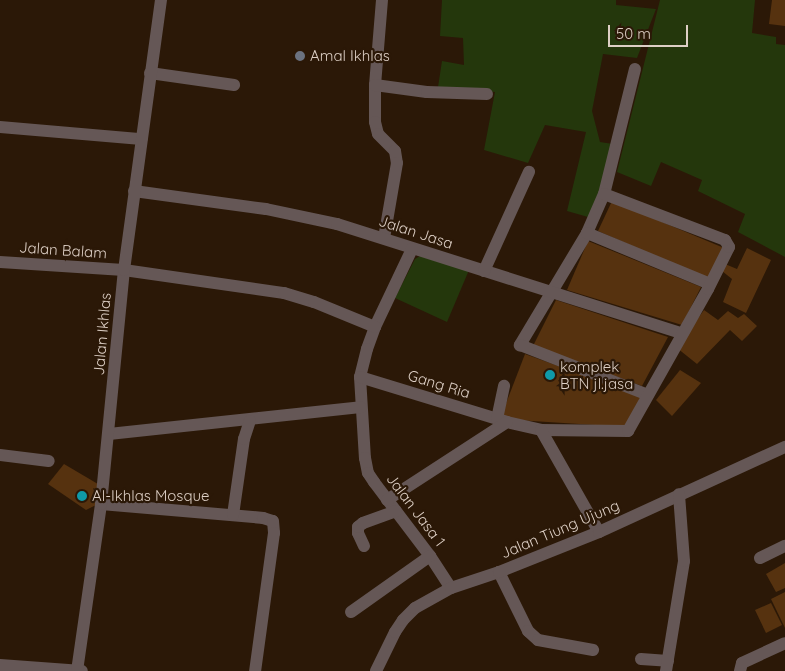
<!DOCTYPE html>
<style>
body{margin:0}
#map{position:relative;width:785px;height:671px;overflow:hidden;background:#2b1807;font-family:Quicksand,sans-serif}
div>[style]{position:absolute}
[style*='--x']{left:calc(var(--x)*1px);top:calc(var(--y)*1px);width:calc(var(--w)*1px);rotate:calc(var(--a)*1deg)}
.green>*{inset:0;background:#24370c}
.building>*{inset:0;background:#56320f}
.minor>*{height:12px;margin:-6px;padding:0 6px;transform-origin:6px;border-radius:6px;background:#655756}
.dots>*{width:14px;height:14px;translate:-50% -50%;box-sizing:border-box;border:2px solid #2b1807;border-radius:50%}
span{translate:-50% -50%;white-space:nowrap;text-align:center;line-height:1.15;-webkit-text-stroke:4.5px #2b1807;paint-order:stroke}
.poi-label{font-size:15px;color:#ddcfc5}
.left{translate:0 -50%;text-align:left}
.street-label{font-size:15px;color:#ddcfc5}
.scale{position:absolute;left:608px;top:25px;width:80px;height:22px;box-sizing:border-box;border:2px solid #ddcfc5;border-top:0;padding-left:6px;font-size:15px;line-height:18px;white-space:nowrap;color:#ddcfc5;-webkit-text-stroke:4px #2b1807;paint-order:stroke}
</style>
<div id="map">
<div class="green">
<i style="clip-path:polygon(442px 0,616px 0,616px 5px,656px 9px,637px 58px,603px 54px,592px 111px,600px 142px,613px 144px,602px 188px,588px 217px,567px 211px,586px 132px,545px 125px,528px 163px,484px 150px,495px 92px,438px 87px,442px 61px,464px 65px,463px 38px,440px 36px)"></i>
<i style="clip-path:polygon(660px 0,755px 0,752px 33px,776px 37px,776px 44px,785px 45px,785px 257px,738px 232px,745px 214px,698px 191px,702px 180px,661px 162px,651px 186px,617px 172px)"></i>
<i style="clip-path:polygon(420px 256px,469px 270px,447px 322px,395px 298px,415px 259px)"></i>
</div>
<div class="building">
<i style="clip-path:polygon(772px 0,785px 0,785px 26px,769px 24px)"></i>
<i style="clip-path:polygon(612px 201px,724px 248px,708px 279px,598px 231px)"></i>
<i style="clip-path:polygon(588px 241px,701px 287px,682px 325px,567px 290px)"></i>
<i style="clip-path:polygon(747px 248px,771px 260px,746px 313px,723px 302px,732px 279px,722px 271px,725px 264px,737px 269px)"></i>
<i style="clip-path:polygon(556px 300px,668px 337px,642px 386px,533px 346px)"></i>
<i style="clip-path:polygon(704px 310px,718px 320px,728px 311px,738px 318px,744px 314px,757px 326px,742px 341px,730px 330px,697px 364px,677px 348px)"></i>
<i style="clip-path:polygon(525px 354px,641px 396px,627px 427px,500px 419px)"></i>
<i style="clip-path:polygon(680px 370px,701px 383px,672px 416px,656px 400px)"></i>
<i style="clip-path:polygon(64px 464px,103px 487px,96px 505px,86px 510px,48px 484px)"></i>
<i style="clip-path:polygon(785px 563px,785px 588px,776px 592px,766px 574px)"></i>
<i style="clip-path:polygon(785px 592px,785px 628px,771px 599px)"></i>
<i style="clip-path:polygon(771px 603px,782px 625px,766px 633px,755px 610px)"></i>
</div>
<div class="minor">
<i style="--x:382;--y:0;--w:85;--a:94.7"></i>
<i style="--x:375;--y:85;--w:37;--a:90"></i>
<i style="--x:375;--y:122;--w:12;--a:76"></i>
<i style="--x:378;--y:134;--w:24;--a:45"></i>
<i style="--x:395;--y:151;--w:12;--a:81"></i>
<i style="--x:397;--y:163;--w:76;--a:99.8"></i>
<i style="--x:635;--y:69;--w:129;--a:103.9"></i>
<i style="--x:604;--y:194;--w:43;--a:113.6"></i>
<i style="--x:587;--y:233;--w:131;--a:120.9"></i>
<i style="--x:520;--y:345;--w:137;--a:21.3"></i>
<i style="--x:150;--y:73;--w:85;--a:8.1"></i>
<i style="--x:375;--y:85;--w:52;--a:7.7"></i>
<i style="--x:427;--y:92;--w:60;--a:1.9"></i>
<i style="--x:0;--y:127;--w:142;--a:4.9"></i>
<i style="--x:134;--y:191;--w:133;--a:7.8"></i>
<i style="--x:266;--y:209;--w:73;--a:11.9"></i>
<i style="--x:337;--y:224;--w:361;--a:17.6"></i>
<i style="--x:587;--y:233;--w:133;--a:22.5"></i>
<i style="--x:412;--y:249;--w:86;--a:115.4"></i>
<i style="--x:375;--y:327;--w:23;--a:110"></i>
<i style="--x:367;--y:349;--w:29;--a:104"></i>
<i style="--x:360;--y:377;--w:81;--a:86.5"></i>
<i style="--x:365;--y:458;--w:15;--a:79"></i>
<i style="--x:368;--y:473;--w:11;--a:56"></i>
<i style="--x:374;--y:482;--w:93;--a:52.9"></i>
<i style="--x:430;--y:556;--w:38;--a:57"></i>
<i style="--x:0;--y:262;--w:124;--a:3.7"></i>
<i style="--x:124;--y:270;--w:162;--a:8.2"></i>
<i style="--x:284;--y:293;--w:31;--a:17"></i>
<i style="--x:314;--y:302;--w:66;--a:22.3"></i>
<i style="--x:484;--y:271;--w:109;--a:-65.6"></i>
<i style="--x:360;--y:377;--w:154;--a:17"></i>
<i style="--x:507;--y:422;--w:35;--a:13"></i>
<i style="--x:541;--y:430;--w:87;--a:0.7"></i>
<i style="--x:628;--y:431;--w:163;--a:-60.6"></i>
<i style="--x:708;--y:289;--w:47;--a:-63.4"></i>
<i style="--x:729;--y:247;--w:8;--a:-120"></i>
<i style="--x:725;--y:240;--w:129;--a:-159.2"></i>
<i style="--x:497;--y:419;--w:34;--a:-78"></i>
<i style="--x:541;--y:430;--w:117;--a:60.4"></i>
<i style="--x:109;--y:434;--w:253;--a:-6.1"></i>
<i style="--x:0;--y:455;--w:49;--a:7"></i>
<i style="--x:387;--y:500;--w:143;--a:-33"></i>
<i style="--x:101;--y:504;--w:163;--a:4.9"></i>
<i style="--x:263;--y:518;--w:10;--a:17"></i>
<i style="--x:273;--y:521;--w:12;--a:85"></i>
<i style="--x:274;--y:533;--w:139;--a:97.8"></i>
<i style="--x:233;--y:515;--w:77;--a:-81.8"></i>
<i style="--x:244;--y:439;--w:19;--a:-72"></i>
<i style="--x:364;--y:546;--w:14;--a:-115"></i>
<i style="--x:358;--y:533;--w:6;--a:-90"></i>
<i style="--x:358;--y:527;--w:6;--a:-39"></i>
<i style="--x:363;--y:523;--w:35;--a:-20"></i>
<i style="--x:760;--y:558;--w:28;--a:-26"></i>
<i style="--x:499;--y:572;--w:66;--a:63.8"></i>
<i style="--x:528;--y:631;--w:13;--a:42"></i>
<i style="--x:538;--y:640;--w:56;--a:10.3"></i>
<i style="--x:351;--y:612;--w:97;--a:-35.3"></i>
<i style="--x:641;--y:659;--w:27;--a:4"></i>
<i style="--x:0;--y:665;--w:82;--a:4.2"></i>
<i style="--x:77;--y:671;--w:169;--a:-81.8"></i>
<i style="--x:101;--y:504;--w:235;--a:-84.4"></i>
<i style="--x:124;--y:270;--w:273;--a:-82.2"></i>
<i style="--x:376;--y:671;--w:43;--a:-64"></i>
<i style="--x:395;--y:632;--w:14;--a:-56"></i>
<i style="--x:403;--y:620;--w:17;--a:-45"></i>
<i style="--x:415;--y:608;--w:41;--a:-29.1"></i>
<i style="--x:451;--y:588;--w:51;--a:-18.4"></i>
<i style="--x:499;--y:572;--w:108;--a:-21.8"></i>
<i style="--x:599;--y:532;--w:205;--a:-24.6"></i>
<i style="--x:666;--y:671;--w:111;--a:-80.7"></i>
<i style="--x:684;--y:561;--w:67;--a:-94.3"></i>
<i style="--x:740;--y:671;--w:8;--a:-76"></i>
<i style="--x:742;--y:663;--w:47;--a:-24.9"></i>
</div>
<div class="dots">
<i style="left:300px;top:56px;background:#6b7280"></i>
<i style="left:550px;top:375px;background:#0f9aa8"></i>
<i style="left:82px;top:496px;background:#0f9aa8"></i>
</div>
<div class="poi-label">
<span class="left" style="left:310px;top:56px">Amal Ikhlas</span>
<span class="left" style="left:560px;top:375px">komplek<br>BTN jl.jasa</span>
<span class="left" style="left:92px;top:496px">Al-Ikhlas Mosque</span>
</div>
<div class="street-label">
<span style="left:416px;top:232px;rotate:18deg">Jalan Jasa</span>
<span style="left:63px;top:250px;rotate:4deg">Jalan Balam</span>
<span style="left:102px;top:334px;rotate:-85deg">Jalan Ikhlas</span>
<span style="left:439px;top:384px;rotate:17deg">Gang Ria</span>
<span style="left:416px;top:510px;rotate:53deg">Jalan Jasa 1</span>
<span style="left:560px;top:529px;rotate:-23deg">Jalan Tiung Ujung</span>
</div>
<div class="scale">50 m</div>
</div>
